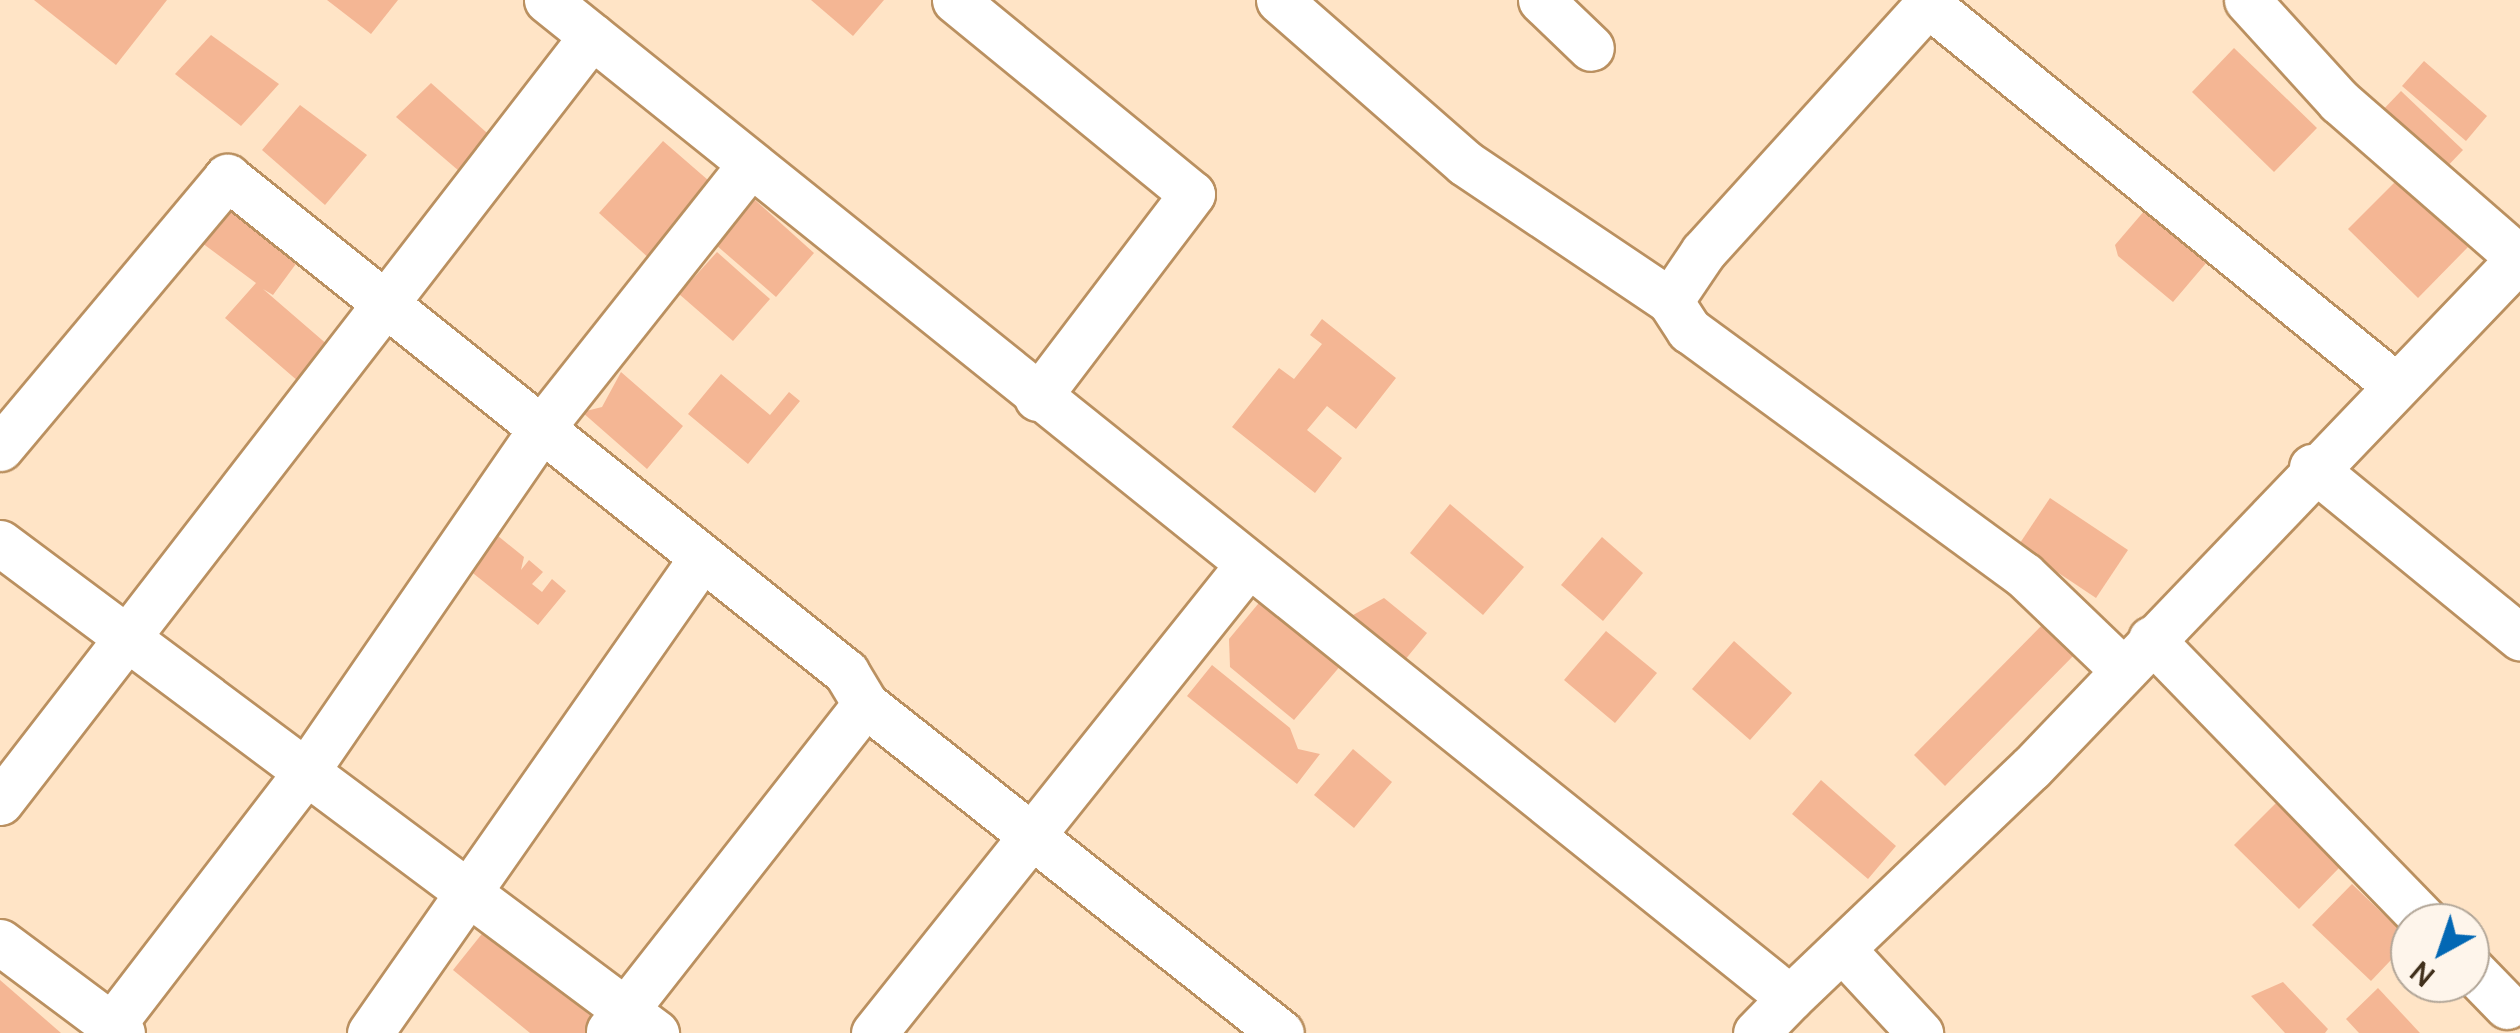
<!DOCTYPE html>
<style>
body{margin:0}
#map{position:relative;width:2520px;height:1033px;overflow:hidden;background:#ffe4c6;font-family:Manrope,sans-serif}
div>[style]{position:absolute}
[style*='--x']{left:calc(var(--x)*1px);top:calc(var(--y)*1px);width:calc(var(--w)*1px);rotate:calc(var(--a)*1deg)}
.building>*{inset:0;background:#f4b694}
.roads{filter:drop-shadow(2px 0 #ba9060) drop-shadow(-2px 0 #ba9060) drop-shadow(0 2px #ba9060) drop-shadow(0 -2px #ba9060)}
.street>*{height:45px;margin:-22.5px;padding:0 22.5px;transform-origin:22.5px;border-radius:22.5px;background:#fff}
span{translate:-50% -50%;white-space:nowrap;text-align:center;line-height:1.15;-webkit-text-stroke:8px #fef5eb;paint-order:stroke}
.north{position:absolute;left:2390px;top:903px;width:100px;height:100px;box-sizing:border-box;background:#fef5eb;border:2px solid #b2a698;border-radius:50%;rotate:220deg;font-size:28px;font-weight:700;line-height:40px;text-align:center;color:#41301c}
.north::after{content:'';display:block;margin:auto;width:35px;height:45px;background:#0368b4;clip-path:polygon(50% 0,100% 100%,50% 72%,0 100%)}
</style>
<div id="map">
<div class="building">
<i style="clip-path:polygon(34px 0,167px 0,116px 65px)"></i>
<i style="clip-path:polygon(327px 0,398px 0,371px 34px)"></i>
<i style="clip-path:polygon(811px 0,884px 0,853px 36px)"></i>
<i style="clip-path:polygon(211px 35px,279px 84px,241px 126px,175px 74px)"></i>
<i style="clip-path:polygon(2234px 48px,2317px 128px,2274px 172px,2192px 92px)"></i>
<i style="clip-path:polygon(2424px 61px,2487px 116px,2466px 141px,2402px 86px)"></i>
<i style="clip-path:polygon(431px 83px,495px 140px,466px 177px,396px 117px)"></i>
<i style="clip-path:polygon(2401px 91px,2463px 150px,2440px 174px,2378px 115px)"></i>
<i style="clip-path:polygon(300px 105px,367px 155px,325px 205px,262px 150px)"></i>
<i style="clip-path:polygon(663px 141px,716px 187px,651px 260px,599px 213px)"></i>
<i style="clip-path:polygon(2399px 178px,2468px 247px,2418px 298px,2348px 229px)"></i>
<i style="clip-path:polygon(229px 198px,304px 253px,273px 295px,263px 289px,329px 346px,299px 382px,225px 318px,256px 283px,198px 240px)"></i>
<i style="clip-path:polygon(755px 200px,814px 253px,776px 297px,716px 245px)"></i>
<i style="clip-path:polygon(2145px 210px,2207px 262px,2173px 302px,2118px 256px,2115px 245px)"></i>
<i style="clip-path:polygon(717px 252px,770px 299px,733px 341px,679px 294px)"></i>
<i style="clip-path:polygon(1322px 319px,1396px 378px,1356px 429px,1327px 406px,1307px 430px,1342px 458px,1315px 493px,1232px 427px,1279px 368px,1294px 379px,1322px 344px,1310px 335px)"></i>
<i style="clip-path:polygon(621px 372px,683px 426px,647px 469px,582px 412px,602px 407px)"></i>
<i style="clip-path:polygon(721px 374px,770px 415px,789px 392px,800px 401px,748px 464px,688px 414px)"></i>
<i style="clip-path:polygon(2050px 498px,2128px 550px,2096px 598px,2018px 546px)"></i>
<i style="clip-path:polygon(1450px 504px,1524px 567px,1483px 615px,1410px 553px)"></i>
<i style="clip-path:polygon(492px 531px,524px 557px,521px 570px,529px 560px,543px 572px,532px 584px,542px 592px,552px 579px,566px 591px,538px 625px,464px 566px)"></i>
<i style="clip-path:polygon(1602px 537px,1643px 573px,1603px 621px,1561px 585px)"></i>
<i style="clip-path:polygon(1263px 598px,1342px 664px,1294px 720px,1230px 667px,1229px 639px)"></i>
<i style="clip-path:polygon(1384px 598px,1427px 633px,1400px 666px,1344px 620px)"></i>
<i style="clip-path:polygon(2048px 619px,2080px 649px,1945px 786px,1914px 755px)"></i>
<i style="clip-path:polygon(1606px 631px,1657px 673px,1615px 723px,1564px 680px)"></i>
<i style="clip-path:polygon(1734px 641px,1792px 693px,1750px 740px,1692px 689px)"></i>
<i style="clip-path:polygon(1212px 665px,1290px 728px,1298px 749px,1320px 754px,1297px 784px,1187px 696px)"></i>
<i style="clip-path:polygon(1353px 749px,1392px 782px,1354px 828px,1314px 795px)"></i>
<i style="clip-path:polygon(1821px 780px,1896px 846px,1868px 879px,1792px 814px)"></i>
<i style="clip-path:polygon(2276px 803px,2340px 867px,2299px 909px,2234px 845px)"></i>
<i style="clip-path:polygon(2352px 884px,2410px 940px,2371px 981px,2312px 925px)"></i>
<i style="clip-path:polygon(485px 930px,603px 1026px,597px 1033px,530px 1033px,453px 970px)"></i>
<i style="clip-path:polygon(0 980px,61px 1033px,0 1033px)"></i>
<i style="clip-path:polygon(2283px 982px,2328px 1029px,2325px 1033px,2285px 1033px,2251px 996px)"></i>
<i style="clip-path:polygon(2378px 988px,2420px 1033px,2359px 1033px,2346px 1019px)"></i>
</div>
<div class="roads">
<div class="street">
<i style="--x:547;--y:0;--w:1594;--a:38.76"></i>
<i style="--x:1790;--y:998;--w:333;--a:-43.7"></i>
<i style="--x:2031;--y:768;--w:699;--a:-46.22"></i>
<i style="--x:955;--y:0;--w:306;--a:39.3"></i>
<i style="--x:1192;--y:194;--w:256;--a:127.2"></i>
<i style="--x:1279;--y:0;--w:247;--a:41.2"></i>
<i style="--x:1465;--y:163;--w:247;--a:33.9"></i>
<i style="--x:1670;--y:301;--w:35;--a:57"></i>
<i style="--x:1689;--y:330;--w:415;--a:36.2"></i>
<i style="--x:2024;--y:575;--w:133;--a:43.8"></i>
<i style="--x:1541;--y:0;--w:69;--a:43.8"></i>
<i style="--x:2247;--y:0;--w:137;--a:47.7"></i>
<i style="--x:2339;--y:101;--w:240;--a:41.1"></i>
<i style="--x:1670;--y:301;--w:59;--a:-56"></i>
<i style="--x:1703;--y:252;--w:335;--a:-47.8"></i>
<i style="--x:1928;--y:4;--w:601;--a:39.2"></i>
<i style="--x:0;--y:448;--w:354;--a:-50"></i>
<i style="--x:227;--y:177;--w:793;--a:38.65"></i>
<i style="--x:846;--y:672;--w:37;--a:59"></i>
<i style="--x:865;--y:704;--w:530;--a:38.34"></i>
<i style="--x:2312;--y:467;--w:269;--a:39.3"></i>
<i style="--x:0;--y:543;--w:819;--a:36.76"></i>
<i style="--x:2151;--y:639;--w:396;--a:45.8"></i>
<i style="--x:0;--y:802;--w:968;--a:-52.3"></i>
<i style="--x:0;--y:942;--w:152;--a:36.7"></i>
<i style="--x:1842;--y:949;--w:115;--a:47.1"></i>
<i style="--x:2470;--y:968;--w:53;--a:45.8"></i>
<i style="--x:112;--y:1025;--w:312;--a:-52.5"></i>
<i style="--x:302;--y:777;--w:426;--a:-55.5"></i>
<i style="--x:543;--y:426;--w:333;--a:-51.6"></i>
<i style="--x:609;--y:1031;--w:415;--a:-51.9"></i>
<i style="--x:370;--y:1033;--w:578;--a:-55.07"></i>
<i style="--x:874;--y:1033;--w:598;--a:-51.39"></i>
<i style="--x:1756;--y:1033;--w:49;--a:-45.8"></i>
</div>
</div>
<div class="north">N</div>
</div>
